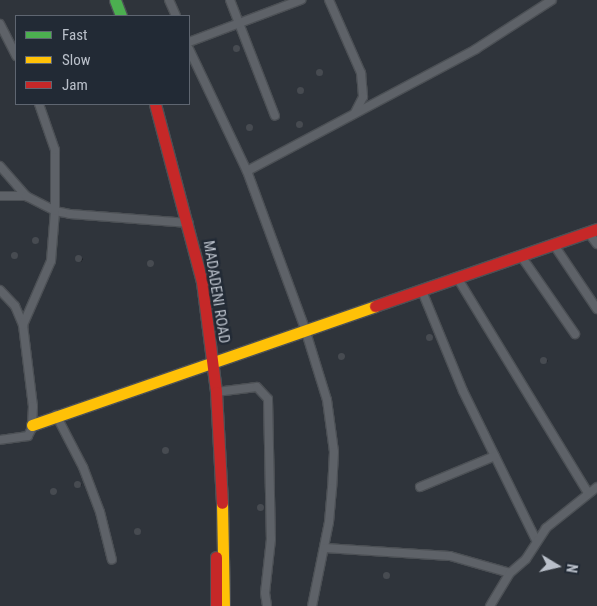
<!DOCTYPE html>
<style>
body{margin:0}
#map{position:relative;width:597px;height:606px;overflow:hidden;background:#2f343b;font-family:"Roboto Condensed",sans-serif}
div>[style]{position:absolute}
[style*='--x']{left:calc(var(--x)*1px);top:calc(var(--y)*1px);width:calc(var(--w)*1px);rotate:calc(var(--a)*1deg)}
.shadow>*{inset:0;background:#0007}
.building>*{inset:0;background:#474b51}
.round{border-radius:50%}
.roads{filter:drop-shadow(1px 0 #4c5055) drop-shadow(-1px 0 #4c5055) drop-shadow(0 1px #4c5055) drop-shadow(0 -1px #4c5055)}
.street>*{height:8px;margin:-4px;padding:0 4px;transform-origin:4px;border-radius:4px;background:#5e6268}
.fast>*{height:11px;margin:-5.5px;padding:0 5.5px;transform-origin:5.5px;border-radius:5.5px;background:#4caf50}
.slow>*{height:11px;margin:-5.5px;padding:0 5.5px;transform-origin:5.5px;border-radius:5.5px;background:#ffc107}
.jam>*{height:11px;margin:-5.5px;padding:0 5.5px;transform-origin:5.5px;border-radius:5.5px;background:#c62828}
span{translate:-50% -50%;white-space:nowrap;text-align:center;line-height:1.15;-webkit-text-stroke:5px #222a35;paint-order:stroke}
.street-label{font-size:15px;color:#bac0ca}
.legend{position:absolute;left:15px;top:15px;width:175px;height:90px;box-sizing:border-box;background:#222a35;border:1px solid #5f6671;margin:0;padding:6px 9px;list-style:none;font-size:15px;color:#bac0ca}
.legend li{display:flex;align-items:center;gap:10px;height:25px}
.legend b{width:25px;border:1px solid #5f6671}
.north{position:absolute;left:532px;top:541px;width:50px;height:50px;-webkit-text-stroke:4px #222a35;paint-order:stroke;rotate:99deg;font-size:14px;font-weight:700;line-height:20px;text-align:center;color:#bac0ca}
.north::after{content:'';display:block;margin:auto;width:18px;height:22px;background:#bac0ca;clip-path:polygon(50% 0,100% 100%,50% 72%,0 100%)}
</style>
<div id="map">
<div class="shadow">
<i style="clip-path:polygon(235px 46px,240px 49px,238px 52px,234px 48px)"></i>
<i style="clip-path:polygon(320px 70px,323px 73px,321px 75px,317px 72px)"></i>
<i style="clip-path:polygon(301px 87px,304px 91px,302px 93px,298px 90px)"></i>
<i style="clip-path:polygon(299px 122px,303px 125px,301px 128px,297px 124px)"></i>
<i style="clip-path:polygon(249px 125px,253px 128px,251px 130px,247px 127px)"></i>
<i style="clip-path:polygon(35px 238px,39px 241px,37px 244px,33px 240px)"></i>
<i style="clip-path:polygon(14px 253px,18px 255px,17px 258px,12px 256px)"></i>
<i style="clip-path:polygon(79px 256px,83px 259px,81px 262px,77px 258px)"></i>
<i style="clip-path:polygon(150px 261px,154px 265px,152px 267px,148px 263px)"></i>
<i style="clip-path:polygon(429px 335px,433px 338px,431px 341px,427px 337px)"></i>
<i style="clip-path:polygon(340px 354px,345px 358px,343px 360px,339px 357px)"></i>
<i style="clip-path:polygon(544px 358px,548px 361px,545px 363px,541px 360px)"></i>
<i style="clip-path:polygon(165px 448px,169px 451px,167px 454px,163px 450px)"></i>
<i style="clip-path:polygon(78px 482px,82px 485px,79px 487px,75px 484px)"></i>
<i style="clip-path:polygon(53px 489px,57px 493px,55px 495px,51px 491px)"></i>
<i style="clip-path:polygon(260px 505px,264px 508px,262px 510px,258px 507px)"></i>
<i style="clip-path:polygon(137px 528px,141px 532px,139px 534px,135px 530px)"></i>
<i style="clip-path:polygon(386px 573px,390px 576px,388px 578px,384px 574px)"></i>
</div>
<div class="building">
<i class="round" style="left:232.5px;top:44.5px;width:7px;height:7px"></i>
<i class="round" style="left:315.5px;top:68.5px;width:7px;height:7px"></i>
<i class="round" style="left:296.5px;top:86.5px;width:7px;height:7px"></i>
<i class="round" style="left:295.5px;top:120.5px;width:7px;height:7px"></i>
<i class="round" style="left:245.5px;top:123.5px;width:7px;height:7px"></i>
<i class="round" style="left:31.5px;top:236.5px;width:7px;height:7px"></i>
<i class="round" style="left:10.5px;top:251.5px;width:7px;height:7px"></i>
<i class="round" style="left:74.5px;top:254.5px;width:7px;height:7px"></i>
<i class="round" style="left:146.5px;top:259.5px;width:7px;height:7px"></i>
<i class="round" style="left:425.5px;top:333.5px;width:7px;height:7px"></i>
<i class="round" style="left:337.5px;top:352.5px;width:7px;height:7px"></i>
<i class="round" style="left:539.5px;top:356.5px;width:7px;height:7px"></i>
<i class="round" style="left:161.5px;top:446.5px;width:7px;height:7px"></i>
<i class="round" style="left:73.5px;top:480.5px;width:7px;height:7px"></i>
<i class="round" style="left:49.5px;top:487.5px;width:7px;height:7px"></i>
<i class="round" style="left:256.5px;top:503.5px;width:7px;height:7px"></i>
<i class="round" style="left:133.5px;top:527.5px;width:7px;height:7px"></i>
<i class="round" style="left:382.5px;top:571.5px;width:7px;height:7px"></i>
</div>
<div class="roads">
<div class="street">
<i style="--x:169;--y:0;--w:17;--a:66"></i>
<i style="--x:230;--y:0;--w:124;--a:68.8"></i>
<i style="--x:329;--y:0;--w:80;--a:66.3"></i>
<i style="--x:361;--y:73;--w:24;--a:85"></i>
<i style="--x:363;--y:97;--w:18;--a:117"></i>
<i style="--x:0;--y:24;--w:36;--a:63"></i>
<i style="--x:189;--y:42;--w:120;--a:-20.6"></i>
<i style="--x:189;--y:49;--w:135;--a:64.6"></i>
<i style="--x:247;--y:171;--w:168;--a:69.8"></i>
<i style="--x:305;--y:329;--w:74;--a:72.8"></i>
<i style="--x:327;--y:400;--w:52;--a:82.3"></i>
<i style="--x:334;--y:452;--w:36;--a:93"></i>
<i style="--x:332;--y:488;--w:34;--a:95"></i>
<i style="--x:329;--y:522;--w:86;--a:101.4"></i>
<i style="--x:0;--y:166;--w:40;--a:49"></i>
<i style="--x:247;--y:171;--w:259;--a:-28"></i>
<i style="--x:476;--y:49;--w:90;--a:-32.8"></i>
<i style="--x:0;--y:196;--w:26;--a:0"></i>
<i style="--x:26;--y:196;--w:33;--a:27"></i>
<i style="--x:55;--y:211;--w:15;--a:11"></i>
<i style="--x:70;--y:214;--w:119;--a:4.3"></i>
<i style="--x:588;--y:232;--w:15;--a:53"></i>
<i style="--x:554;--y:245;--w:77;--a:56.1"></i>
<i style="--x:521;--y:256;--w:95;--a:55.3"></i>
<i style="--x:458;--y:279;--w:250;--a:58.7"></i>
<i style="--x:0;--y:290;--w:22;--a:47"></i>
<i style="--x:15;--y:306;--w:21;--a:67"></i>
<i style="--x:23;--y:325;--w:82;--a:83"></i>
<i style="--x:33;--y:406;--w:22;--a:93"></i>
<i style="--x:32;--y:428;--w:9;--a:117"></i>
<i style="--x:28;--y:436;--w:28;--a:172"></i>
<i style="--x:422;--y:291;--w:108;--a:67.7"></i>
<i style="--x:463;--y:391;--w:166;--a:63.9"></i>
<i style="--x:23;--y:325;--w:70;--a:-66.4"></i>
<i style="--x:51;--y:261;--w:50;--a:-85.4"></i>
<i style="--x:55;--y:211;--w:61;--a:-90"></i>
<i style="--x:55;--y:150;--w:49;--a:-109.2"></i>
<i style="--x:216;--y:392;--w:41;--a:-7"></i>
<i style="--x:257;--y:387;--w:16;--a:47"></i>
<i style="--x:268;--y:399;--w:140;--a:88.8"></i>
<i style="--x:271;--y:539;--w:54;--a:96.3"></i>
<i style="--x:265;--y:593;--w:13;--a:81"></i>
<i style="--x:56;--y:415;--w:59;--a:62.6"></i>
<i style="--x:83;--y:467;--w:48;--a:69.3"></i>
<i style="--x:100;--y:512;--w:49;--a:76"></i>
<i style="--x:420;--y:487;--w:81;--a:-22.5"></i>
<i style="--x:325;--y:548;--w:125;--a:3.7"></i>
<i style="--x:450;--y:556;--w:62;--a:15.8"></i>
<i style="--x:510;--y:573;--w:21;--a:-41"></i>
<i style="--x:526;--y:559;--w:37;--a:-57"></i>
<i style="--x:546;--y:528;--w:65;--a:-38.8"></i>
<i style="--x:490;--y:606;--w:39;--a:-59"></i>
</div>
<div class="fast">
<i style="--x:115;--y:0;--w:17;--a:69"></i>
</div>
<div class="slow">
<i style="--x:32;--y:425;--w:363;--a:-19.1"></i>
<i style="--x:222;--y:503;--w:103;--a:88.9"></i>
</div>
<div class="jam">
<i style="--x:155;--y:104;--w:184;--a:75.2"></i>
<i style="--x:202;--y:282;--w:111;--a:82.7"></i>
<i style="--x:216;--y:392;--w:111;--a:86.9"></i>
<i style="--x:375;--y:306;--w:235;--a:-19.1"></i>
<i style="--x:216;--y:557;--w:49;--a:90"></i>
</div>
</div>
<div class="street-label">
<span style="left:216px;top:292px;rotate:81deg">MADADENI ROAD</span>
</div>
<ul class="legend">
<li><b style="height:6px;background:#4caf50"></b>Fast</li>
<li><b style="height:6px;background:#ffc107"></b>Slow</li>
<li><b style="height:6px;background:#c62828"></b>Jam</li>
</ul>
<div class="north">N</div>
</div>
